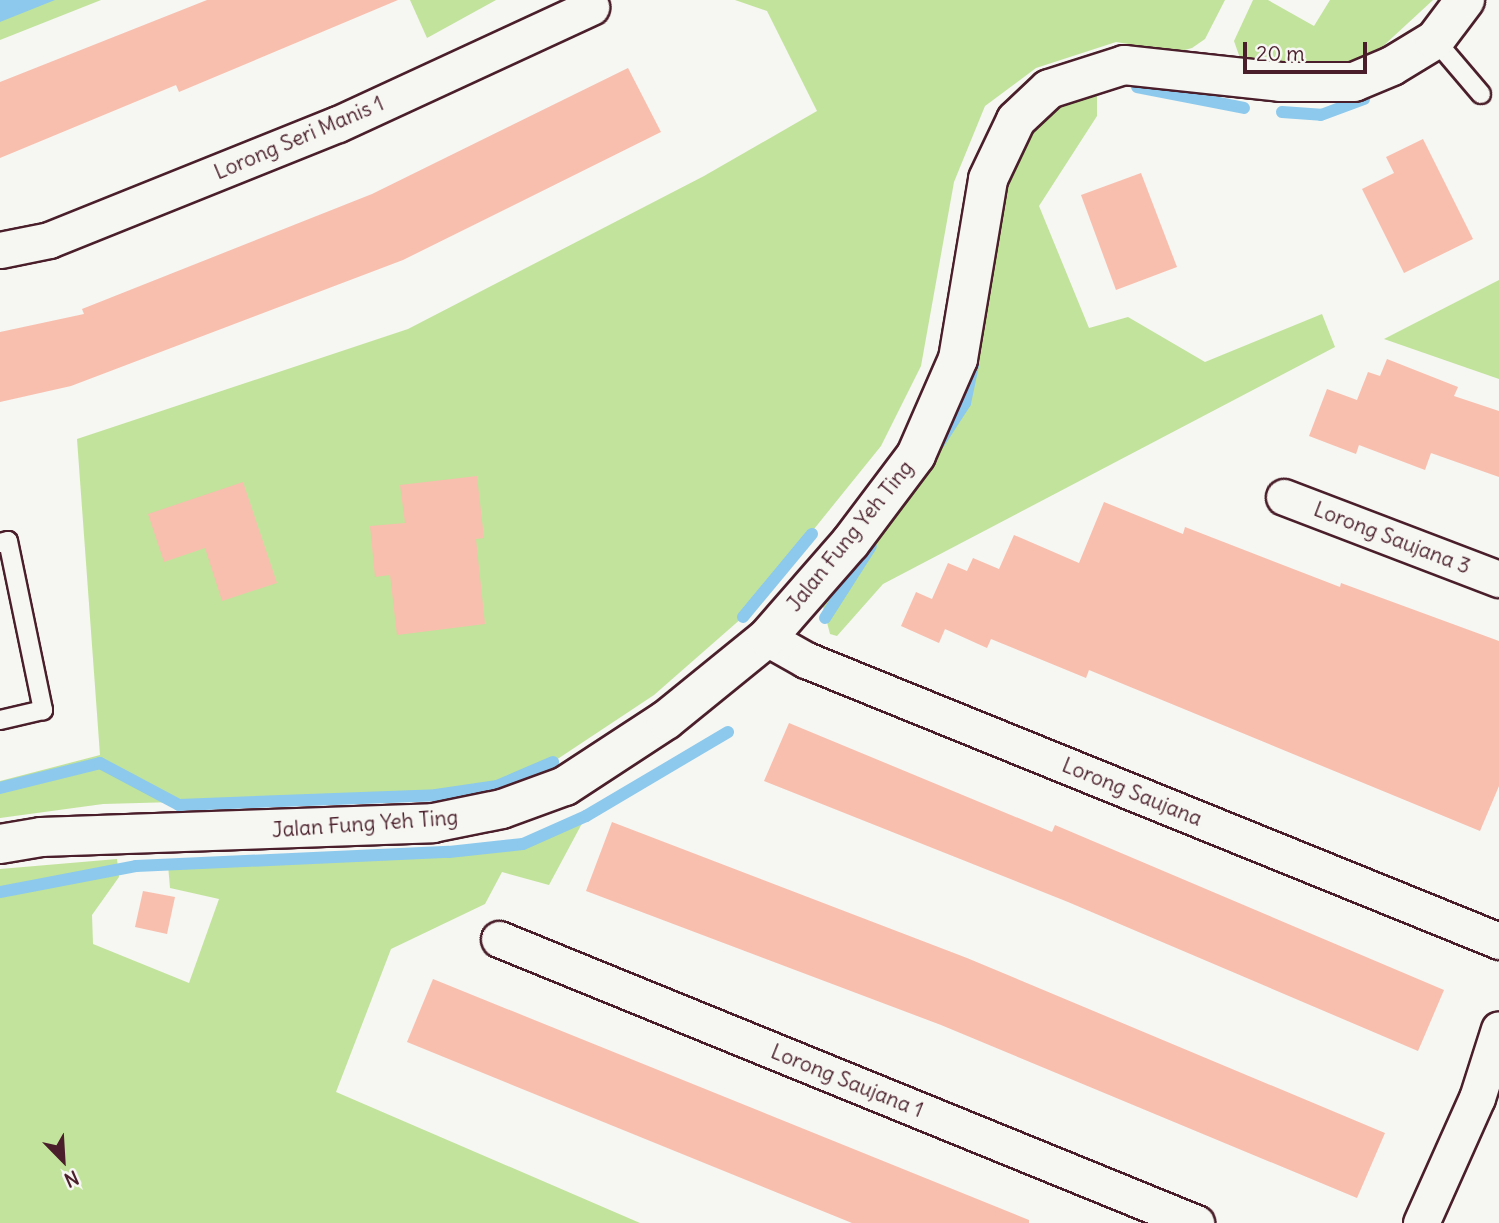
<!DOCTYPE html>
<style>
body{margin:0}
#map{position:relative;width:1499px;height:1223px;overflow:hidden;background:#f6f6f2;font-family:Delius,sans-serif}
div>[style]{position:absolute}
[style*='--x']{left:calc(var(--x)*1px);top:calc(var(--y)*1px);width:calc(var(--w)*1px);rotate:calc(var(--a)*1deg)}
.green>*{inset:0;background:#c2e39b}
.water>*{inset:0;background:#8cc9ec}
.stream>*{height:12px;margin:-6px;padding:0 6px;transform-origin:6px;border-radius:6px;background:#8cc9ec}
.building>*{inset:0;background:#f8bfae}
.roads{filter:drop-shadow(2px 0 #4a1f2b) drop-shadow(-2px 0 #4a1f2b) drop-shadow(0 2px #4a1f2b) drop-shadow(0 -2px #4a1f2b)}
.service>*{height:18px;margin:-9px;padding:0 9px;transform-origin:9px;border-radius:9px;background:#f6f6f2}
.minor>*{height:35px;margin:-17.5px;padding:0 17.5px;transform-origin:17.5px;border-radius:17.5px;background:#f6f6f2}
.tertiary>*{height:38px;margin:-19px;padding:0 19px;transform-origin:19px;border-radius:19px;background:#f6f6f2}
span{translate:-50% -50%;white-space:nowrap;text-align:center;line-height:1.15;-webkit-text-stroke:5px #f6f6f2;paint-order:stroke}
.street-label{font-size:21px;color:#4a1f2b}
.north{position:absolute;left:28px;top:1125px;width:70px;height:70px;-webkit-text-stroke:5px #f6f6f2;paint-order:stroke;rotate:156deg;font-size:19px;font-weight:700;line-height:28px;text-align:center;color:#4a1f2b}
.north::after{content:'';display:block;margin:auto;width:24px;height:32px;background:#4a1f2b;clip-path:polygon(50% 0,100% 100%,50% 72%,0 100%)}
.scale{position:absolute;left:1243px;top:42px;width:124px;height:32px;box-sizing:border-box;border:4px solid #4a1f2b;border-top:0;padding-left:9px;font-size:21px;line-height:24px;white-space:nowrap;color:#4a1f2b;-webkit-text-stroke:5px #f6f6f2;paint-order:stroke}
</style>
<div id="map">
<div class="green">
<i style="clip-path:polygon(0 0,101px 0,0 40px)"></i>
<i style="clip-path:polygon(410px 0,496px 0,427px 38px)"></i>
<i style="clip-path:polygon(735px 0,1225px 0,1205px 39px,1192px 48px,1177px 52px,1116px 42px,1036px 68px,985px 106px,954px 182px,921px 366px,881px 446px,743px 617px,654px 695px,553px 762px,497px 786px,436px 795px,103px 804px,0 818px,0 781px,100px 755px,77px 439px,408px 329px,704px 176px,817px 111px,767px 11px)"></i>
<i style="clip-path:polygon(1253px 0,1268px 0,1314px 26px,1330px 0,1433px 0,1381px 48px,1347px 64px,1264px 69px,1241px 61px,1234px 41px)"></i>
<i style="clip-path:polygon(1097px 84px,1097px 116px,1039px 206px,1089px 328px,1128px 317px,1205px 362px,1322px 314px,1335px 347px,883px 584px,837px 636px,830px 634px,821px 599px,885px 517px,996px 185px,1026px 125px)"></i>
<i style="clip-path:polygon(1499px 280px,1499px 379px,1384px 339px)"></i>
<i style="clip-path:polygon(586px 816px,549px 885px,502px 872px,485px 904px,391px 949px,336px 1092px,640px 1223px,0 1223px,0 869px,117px 859px,119px 877px,92px 915px,93px 944px,189px 983px,219px 899px,170px 888px,168px 865px,449px 852px,523px 844px)"></i>
</div>
<div class="water">
<i style="clip-path:polygon(0 0,55px 0,0 22px)"></i>
</div>
<div class="stream">
<i style="--x:1137;--y:87;--w:109;--a:11.1"></i>
<i style="--x:1282;--y:112;--w:39;--a:4"></i>
<i style="--x:1321;--y:115;--w:46;--a:-20.4"></i>
<i style="--x:939;--y:443;--w:48;--a:-57"></i>
<i style="--x:965;--y:403;--w:39;--a:-78"></i>
<i style="--x:743;--y:617;--w:108;--a:-50.3"></i>
<i style="--x:825;--y:618;--w:85;--a:-57.4"></i>
<i style="--x:0;--y:788;--w:103;--a:-14"></i>
<i style="--x:100;--y:763;--w:89;--a:28"></i>
<i style="--x:179;--y:805;--w:257;--a:-2.2"></i>
<i style="--x:436;--y:795;--w:62;--a:-8.4"></i>
<i style="--x:497;--y:786;--w:61;--a:-23.2"></i>
<i style="--x:0;--y:892;--w:138;--a:-10.8"></i>
<i style="--x:136;--y:866;--w:313;--a:-2.6"></i>
<i style="--x:449;--y:852;--w:74;--a:-6.2"></i>
<i style="--x:523;--y:844;--w:69;--a:-24"></i>
<i style="--x:586;--y:816;--w:165;--a:-30.6"></i>
</div>
<div class="building">
<i style="clip-path:polygon(207px 0,398px 0,179px 92px,176px 85px,0 158px,0 82px)"></i>
<i style="clip-path:polygon(628px 68px,661px 132px,403px 260px,71px 386px,0 402px,0 332px,84px 314px,82px 309px,372px 194px)"></i>
<i style="clip-path:polygon(1423px 139px,1473px 239px,1404px 273px,1362px 189px,1394px 173px,1386px 157px)"></i>
<i style="clip-path:polygon(1141px 173px,1177px 267px,1116px 290px,1081px 195px)"></i>
<i style="clip-path:polygon(1387px 359px,1458px 387px,1454px 396px,1499px 411px,1499px 477px,1431px 453px,1425px 470px,1359px 445px,1356px 454px,1309px 436px,1327px 389px,1357px 400px,1368px 372px,1380px 376px)"></i>
<i style="clip-path:polygon(477px 476px,484px 538px,476px 539px,485px 624px,397px 635px,390px 575px,375px 577px,370px 526px,405px 523px,400px 485px)"></i>
<i style="clip-path:polygon(243px 482px,277px 583px,222px 601px,205px 548px,164px 562px,148px 514px)"></i>
<i style="clip-path:polygon(1104px 502px,1183px 534px,1185px 527px,1340px 587px,1341px 583px,1499px 641px,1499px 786px,1480px 831px,1089px 670px,1086px 678px,991px 639px,987px 648px,945px 629px,939px 643px,901px 626px,916px 592px,932px 599px,948px 563px,967px 571px,973px 558px,999px 569px,1014px 535px,1079px 563px)"></i>
<i style="clip-path:polygon(789px 723px,1052px 832px,1055px 825px,1444px 990px,1418px 1051px,1068px 902px,764px 781px)"></i>
<i style="clip-path:polygon(612px 822px,967px 958px,1385px 1133px,1357px 1198px,941px 1025px,586px 891px)"></i>
<i style="clip-path:polygon(143px 891px,175px 897px,167px 934px,135px 927px)"></i>
<i style="clip-path:polygon(433px 979px,1029px 1220px,1029px 1223px,852px 1223px,483px 1073px,407px 1042px)"></i>
</div>
<div class="roads">
<div class="service">
<i style="--x:1435;--y:40;--w:71;--a:49.6"></i>
<i style="--x:0;--y:543;--w:8;--a:-14"></i>
<i style="--x:8;--y:541;--w:173;--a:78.3"></i>
<i style="--x:43;--y:710;--w:44;--a:166.9"></i>
</div>
<div class="minor">
<i style="--x:0;--y:250;--w:50;--a:-11.5"></i>
<i style="--x:49;--y:240;--w:311;--a:-21.9"></i>
<i style="--x:338;--y:124;--w:279;--a:-24.8"></i>
<i style="--x:1284;--y:497;--w:230;--a:20.9"></i>
<i style="--x:767;--y:638;--w:45;--a:29.4"></i>
<i style="--x:806;--y:660;--w:748;--a:22.07"></i>
<i style="--x:499;--y:939;--w:753;--a:22.17"></i>
<i style="--x:1421;--y:1223;--w:137;--a:-65.9"></i>
<i style="--x:1477;--y:1098;--w:72;--a:-72.3"></i>
</div>
<div class="tertiary">
<i style="--x:0;--y:844;--w:42;--a:-9.7"></i>
<i style="--x:41;--y:837;--w:392;--a:-2"></i>
<i style="--x:433;--y:823;--w:70;--a:-11.5"></i>
<i style="--x:502;--y:809;--w:67;--a:-20.1"></i>
<i style="--x:565;--y:786;--w:121;--a:-33.2"></i>
<i style="--x:666;--y:720;--w:130;--a:-39.1"></i>
<i style="--x:767;--y:638;--w:126;--a:-48.9"></i>
<i style="--x:850;--y:543;--w:110;--a:-53.1"></i>
<i style="--x:916;--y:455;--w:105;--a:-66.4"></i>
<i style="--x:958;--y:359;--w:182;--a:-80.5"></i>
<i style="--x:988;--y:179;--w:65;--a:-64.6"></i>
<i style="--x:1016;--y:120;--w:45;--a:-43.2"></i>
<i style="--x:1049;--y:89;--w:79;--a:-17.7"></i>
<i style="--x:1124;--y:65;--w:157;--a:6.2"></i>
<i style="--x:1280;--y:82;--w:74;--a:0"></i>
<i style="--x:1354;--y:82;--w:41;--a:-22.8"></i>
<i style="--x:1392;--y:66;--w:50;--a:-31.2"></i>
<i style="--x:1435;--y:40;--w:50;--a:-53.1"></i>
</div>
</div>
<div class="street-label">
<span style="left:299px;top:138px;rotate:-23deg">Lorong Seri Manis 1</span>
<span style="left:850px;top:536px;rotate:-51deg">Jalan Fung Yeh Ting</span>
<span style="left:1392px;top:538px;rotate:21deg">Lorong Saujana 3</span>
<span style="left:1132px;top:792px;rotate:22deg">Lorong Saujana</span>
<span style="left:365px;top:824px;rotate:-4deg">Jalan Fung Yeh Ting</span>
<span style="left:847px;top:1081px;rotate:22deg">Lorong Saujana 1</span>
</div>
<div class="north">N</div>
<div class="scale">20 m</div>
</div>
